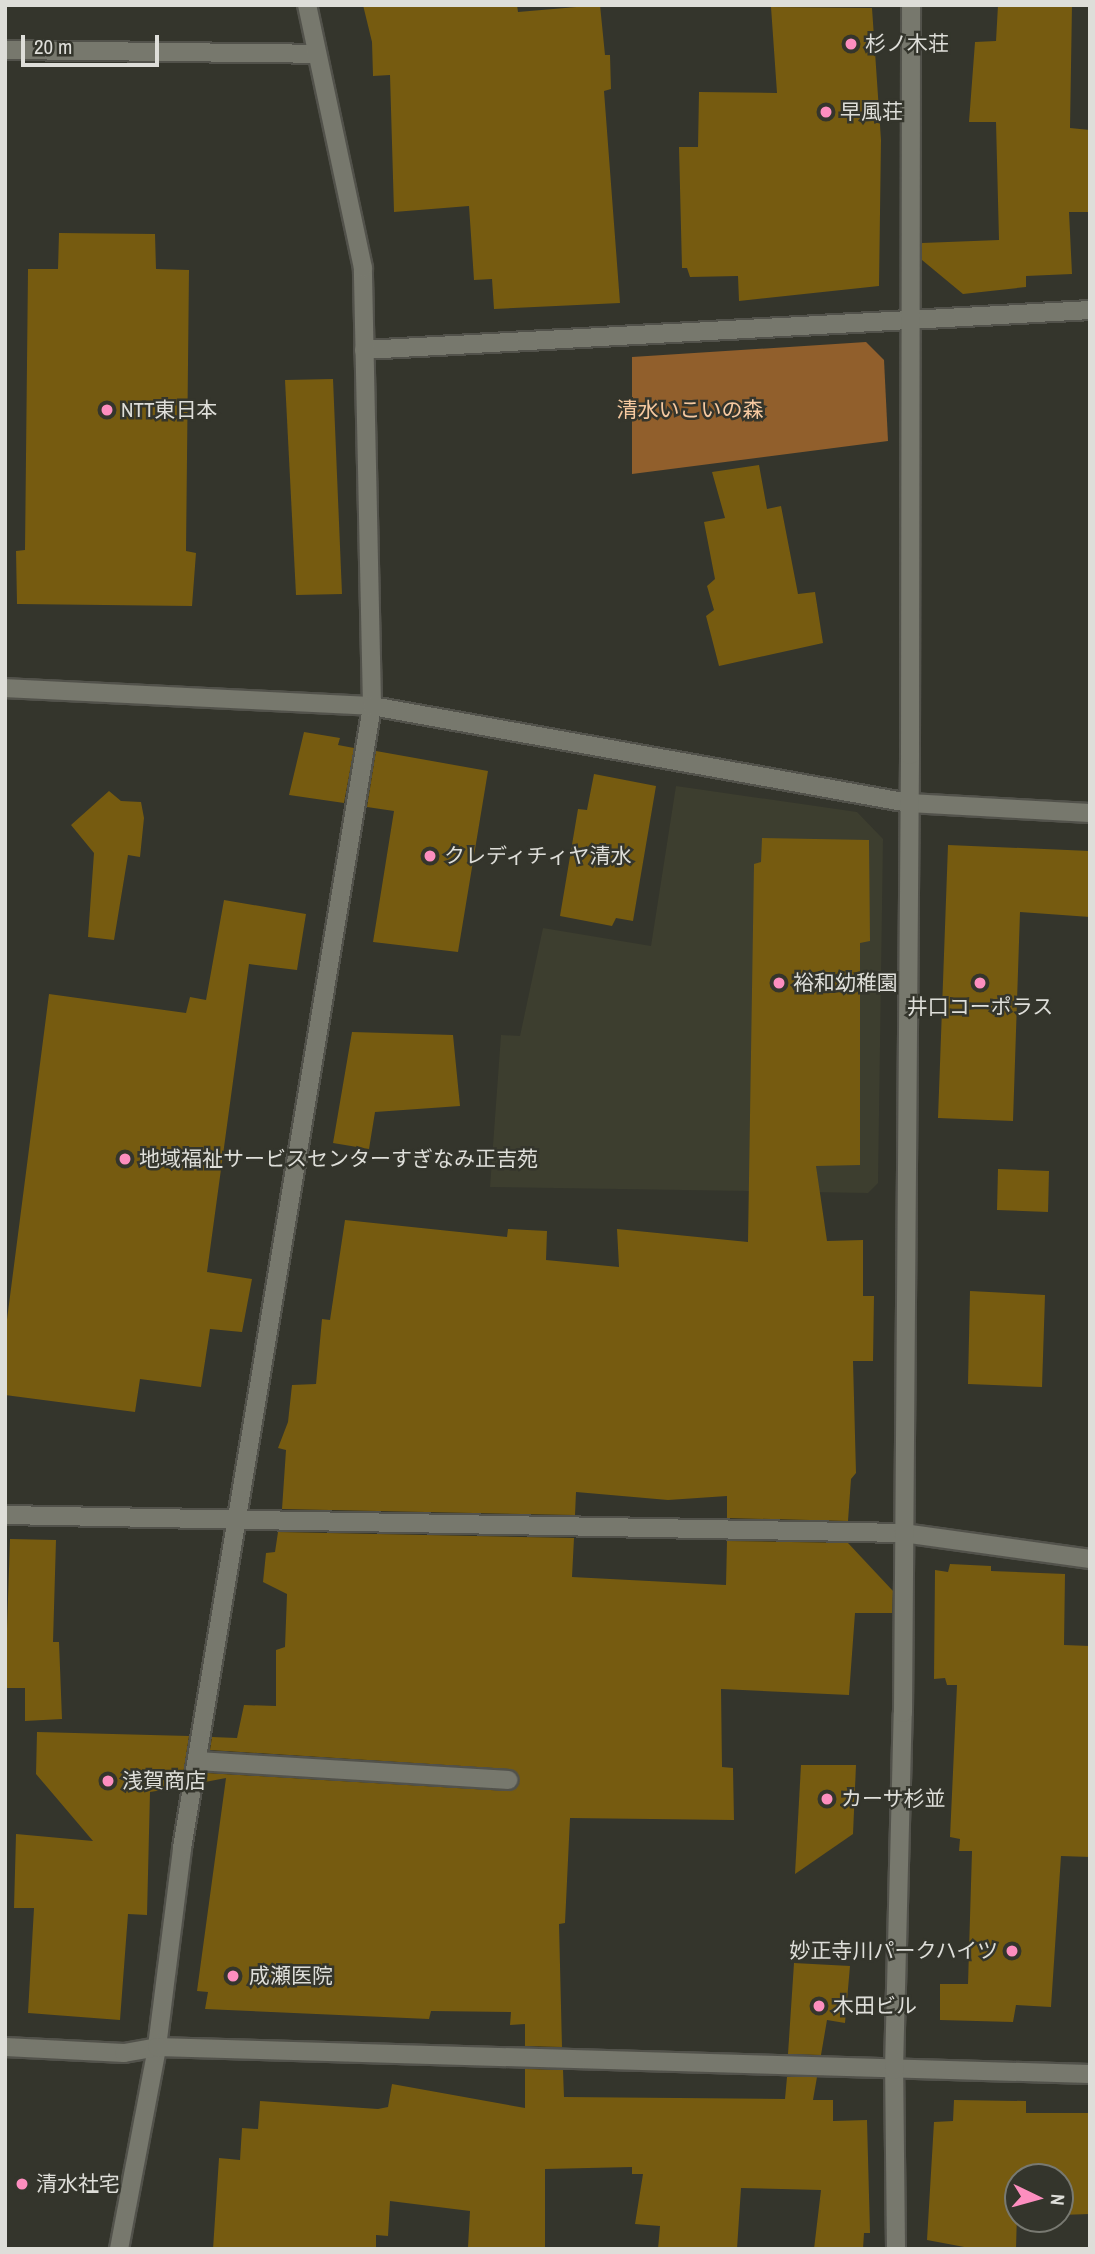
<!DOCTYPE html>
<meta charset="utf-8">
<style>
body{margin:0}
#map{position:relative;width:1095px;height:2254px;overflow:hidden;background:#34352c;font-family:"Archivo Narrow","Noto Sans JP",sans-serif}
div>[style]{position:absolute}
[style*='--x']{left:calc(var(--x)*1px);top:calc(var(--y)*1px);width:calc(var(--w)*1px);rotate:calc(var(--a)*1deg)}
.built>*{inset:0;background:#3d3e2f}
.forest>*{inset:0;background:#915f2c}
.building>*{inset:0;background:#765b10}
.roads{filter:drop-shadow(2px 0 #52524b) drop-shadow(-2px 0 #52524b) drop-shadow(0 2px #52524b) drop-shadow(0 -2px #52524b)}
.street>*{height:18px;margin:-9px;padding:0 9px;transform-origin:9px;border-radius:9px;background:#77786d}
.secondary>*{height:18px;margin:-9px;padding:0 9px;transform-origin:9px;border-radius:9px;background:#77786d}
.dots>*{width:19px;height:19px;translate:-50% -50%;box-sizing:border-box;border:4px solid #34352c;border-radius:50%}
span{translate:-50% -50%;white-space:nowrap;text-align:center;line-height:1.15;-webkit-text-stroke:5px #34352c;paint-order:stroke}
.poi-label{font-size:21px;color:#deded9}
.left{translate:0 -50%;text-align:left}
.right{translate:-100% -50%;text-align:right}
.park-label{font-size:21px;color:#f6c9a0}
.frame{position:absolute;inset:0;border:7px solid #deded9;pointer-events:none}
.north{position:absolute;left:1004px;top:2163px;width:70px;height:70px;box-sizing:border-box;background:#34352c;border:2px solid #787971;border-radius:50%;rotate:95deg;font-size:19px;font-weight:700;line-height:28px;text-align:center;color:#deded9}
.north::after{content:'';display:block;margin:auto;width:24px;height:32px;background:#fd8ebf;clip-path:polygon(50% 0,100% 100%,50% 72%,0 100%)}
.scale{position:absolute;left:21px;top:35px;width:138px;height:32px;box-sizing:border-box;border:4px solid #deded9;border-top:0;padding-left:9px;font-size:21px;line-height:24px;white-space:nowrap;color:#deded9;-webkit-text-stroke:5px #34352c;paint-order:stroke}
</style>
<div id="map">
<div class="built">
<i style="clip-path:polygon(676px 786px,857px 812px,883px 839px,878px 1183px,868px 1193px,490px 1187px,501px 1035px,520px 1036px,543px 928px,651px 946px)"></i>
</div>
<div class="forest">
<i style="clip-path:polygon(866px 342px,884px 360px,888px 441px,632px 474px,632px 357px)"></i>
</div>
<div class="building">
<i style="clip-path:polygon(363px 5px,517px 5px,518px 12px,600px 5px,605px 55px,610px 55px,611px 89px,604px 91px,620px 303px,494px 309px,492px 279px,474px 280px,469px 206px,394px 212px,390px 75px,373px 76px,372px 42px)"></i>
<i style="clip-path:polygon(998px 5px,1072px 5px,1070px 128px,1090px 130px,1090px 212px,1069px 212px,1072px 274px,1026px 276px,1026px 287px,963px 294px,922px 260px,922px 243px,999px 240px,996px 122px,969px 122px,975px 42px,996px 41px)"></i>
<i style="clip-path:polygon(771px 7px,872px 8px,881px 140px,879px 286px,739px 301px,738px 276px,690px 277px,687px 268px,682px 268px,679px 147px,698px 147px,699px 92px,777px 93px)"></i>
<i style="clip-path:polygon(59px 233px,155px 234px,156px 269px,189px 270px,186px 551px,196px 553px,192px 606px,17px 604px,16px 551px,25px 550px,28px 269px,58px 269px)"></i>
<i style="clip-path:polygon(333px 379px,342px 594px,296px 595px,285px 380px)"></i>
<i style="clip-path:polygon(759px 465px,767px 509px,781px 506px,798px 594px,815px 592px,823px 643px,719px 666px,706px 616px,714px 610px,707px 586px,715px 579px,704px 522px,725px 518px,712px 472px)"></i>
<i style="clip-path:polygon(304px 732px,340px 738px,338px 745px,354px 748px,344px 803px,289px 795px)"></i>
<i style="clip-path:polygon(376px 751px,488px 771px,458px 952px,373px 942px,394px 811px,367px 807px)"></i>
<i style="clip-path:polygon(594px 774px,656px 786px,633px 921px,616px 918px,612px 926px,560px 916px,578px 809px,587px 810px)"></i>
<i style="clip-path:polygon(109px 791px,121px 801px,141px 802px,144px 818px,140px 857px,128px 855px,114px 940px,88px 937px,94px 853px,71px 825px)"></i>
<i style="clip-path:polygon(762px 838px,869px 840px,870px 941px,860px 943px,860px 1165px,816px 1166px,827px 1241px,863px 1240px,863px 1296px,874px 1296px,873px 1361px,853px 1361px,856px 1473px,851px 1479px,848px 1521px,727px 1518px,727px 1496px,668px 1500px,576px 1492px,575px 1515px,282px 1509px,286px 1450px,278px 1448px,288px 1422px,292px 1385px,316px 1384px,322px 1319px,330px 1320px,345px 1220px,507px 1237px,508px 1229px,547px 1231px,546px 1260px,619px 1267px,617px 1229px,748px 1242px,754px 864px,761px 862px)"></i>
<i style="clip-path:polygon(948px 845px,1090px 851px,1090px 917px,1020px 912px,1013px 1121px,938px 1118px)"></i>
<i style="clip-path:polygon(224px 900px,306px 914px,297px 970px,249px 964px,207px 1272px,252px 1279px,242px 1332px,210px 1329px,201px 1387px,140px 1379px,135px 1412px,5px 1395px,5px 1335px,49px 994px,186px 1013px,190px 997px,206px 1000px)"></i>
<i style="clip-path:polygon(352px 1032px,453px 1035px,460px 1106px,375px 1112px,369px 1149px,333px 1143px)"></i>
<i style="clip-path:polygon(998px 1169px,1049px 1171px,1048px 1212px,997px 1210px)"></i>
<i style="clip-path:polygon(970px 1291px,1045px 1295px,1042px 1387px,968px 1384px)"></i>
<i style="clip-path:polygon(278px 1532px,574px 1538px,572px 1577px,726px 1585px,727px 1541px,848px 1543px,893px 1591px,892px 1613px,855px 1613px,849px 1695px,721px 1689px,722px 1767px,733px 1768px,734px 1820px,570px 1818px,565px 1923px,559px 1924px,562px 2047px,525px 2046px,525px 2024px,510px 2025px,511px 2012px,431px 2011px,429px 2019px,205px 2009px,208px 1992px,197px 1991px,226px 1778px,205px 1782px,206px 1773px,507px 1791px,519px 1781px,509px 1769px,210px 1750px,212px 1737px,237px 1738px,244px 1705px,276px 1706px,276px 1650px,285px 1647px,287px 1594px,263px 1582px,266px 1553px,275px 1552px)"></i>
<i style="clip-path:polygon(10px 1539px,56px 1540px,53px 1642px,59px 1642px,62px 1719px,25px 1721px,25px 1688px,5px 1688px)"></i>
<i style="clip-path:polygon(950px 1564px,991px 1566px,991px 1571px,1065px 1574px,1064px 1645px,1090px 1646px,1090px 1857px,1061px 1856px,1051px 2007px,1016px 2005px,1013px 2022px,940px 2020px,940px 1984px,968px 1984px,972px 1851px,959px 1851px,960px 1839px,950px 1837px,957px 1685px,947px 1685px,945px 1678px,934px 1679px,935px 1570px,948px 1572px)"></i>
<i style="clip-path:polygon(37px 1732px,189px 1736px,181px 1787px,150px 1792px,147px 1915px,128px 1914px,120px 2020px,28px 2013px,34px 1908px,14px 1908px,16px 1834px,93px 1841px,36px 1774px)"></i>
<i style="clip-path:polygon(801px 1765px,856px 1765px,853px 1834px,795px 1874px)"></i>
<i style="clip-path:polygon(794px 1963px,850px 1966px,845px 2023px,827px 2020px,821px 2055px,788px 2054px)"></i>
<i style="clip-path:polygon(525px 2069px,563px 2070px,564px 2097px,785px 2099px,787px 2077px,817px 2077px,813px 2100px,833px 2100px,833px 2121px,867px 2120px,870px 2233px,864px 2233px,863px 2249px,814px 2249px,821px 2190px,741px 2188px,737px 2249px,658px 2249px,660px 2226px,635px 2224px,643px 2174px,632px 2174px,632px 2167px,545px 2169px,545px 2249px,468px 2247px,470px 2211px,390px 2201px,388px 2236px,376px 2235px,376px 2249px,213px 2249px,219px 2158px,240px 2160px,242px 2128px,258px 2129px,260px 2101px,378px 2109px,388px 2107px,392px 2084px,525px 2108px)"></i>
<i style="clip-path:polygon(954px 2100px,1026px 2101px,1026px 2113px,1090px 2113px,1090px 2214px,1060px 2215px,1060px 2177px,1018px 2177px,1016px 2249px,975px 2249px,927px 2240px,934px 2122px,953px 2121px)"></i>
</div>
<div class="roads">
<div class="street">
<i style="--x:5;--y:50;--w:312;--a:0.7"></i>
<i style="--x:364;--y:350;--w:727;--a:-3.15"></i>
<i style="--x:5;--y:1515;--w:898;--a:1.15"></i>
<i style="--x:903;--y:1533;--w:189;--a:7.9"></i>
<i style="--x:198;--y:1761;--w:311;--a:3.5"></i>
<i style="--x:119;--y:2249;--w:206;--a:-79.3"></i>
<i style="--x:157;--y:2047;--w:201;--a:-82.8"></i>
<i style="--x:182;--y:1848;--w:1158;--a:-80.55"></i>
<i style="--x:372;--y:706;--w:438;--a:-91.2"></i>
<i style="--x:363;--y:268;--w:269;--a:-102"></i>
</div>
<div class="secondary">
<i style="--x:5;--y:688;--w:367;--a:2.8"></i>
<i style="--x:372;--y:706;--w:546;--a:10.24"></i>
<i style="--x:909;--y:803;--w:181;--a:3.2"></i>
<i style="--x:5;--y:2047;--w:119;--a:2.9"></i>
<i style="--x:124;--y:2053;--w:34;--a:-10"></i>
<i style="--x:157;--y:2047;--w:933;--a:1.66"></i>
<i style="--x:896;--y:2249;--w:179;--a:-90.6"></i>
<i style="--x:894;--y:2070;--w:357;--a:-88.6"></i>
<i style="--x:903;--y:1713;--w:958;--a:-89.58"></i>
<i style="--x:910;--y:755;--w:750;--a:-89.92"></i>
</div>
</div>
<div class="dots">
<i style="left:851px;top:44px;background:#fd8ebf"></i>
<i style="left:826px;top:112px;background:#fd8ebf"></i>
<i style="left:107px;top:410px;background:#fd8ebf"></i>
<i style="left:430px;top:856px;background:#fd8ebf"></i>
<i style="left:779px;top:983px;background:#fd8ebf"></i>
<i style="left:980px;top:983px;background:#fd8ebf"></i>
<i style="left:125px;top:1159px;background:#fd8ebf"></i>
<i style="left:108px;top:1781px;background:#fd8ebf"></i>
<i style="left:827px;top:1799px;background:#fd8ebf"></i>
<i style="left:1012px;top:1951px;background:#fd8ebf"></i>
<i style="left:233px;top:1976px;background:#fd8ebf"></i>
<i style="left:819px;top:2006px;background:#fd8ebf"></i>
<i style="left:22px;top:2184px;background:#fd8ebf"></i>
</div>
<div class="poi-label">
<span class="left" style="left:865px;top:44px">杉ノ木荘</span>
<span class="left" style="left:840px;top:112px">早風荘</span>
<span class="left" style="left:121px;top:410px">NTT東日本</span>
<span class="left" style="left:444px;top:856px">クレディチィヤ清水</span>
<span class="left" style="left:793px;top:983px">裕和幼稚園</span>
<span style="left:980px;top:1007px">井口コーポラス</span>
<span class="left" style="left:139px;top:1159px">地域福祉サービスセンターすぎなみ正吉苑</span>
<span class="left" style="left:122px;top:1781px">浅賀商店</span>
<span class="left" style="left:841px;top:1799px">カーサ杉並</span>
<span class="right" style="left:998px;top:1951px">妙正寺川パークハイツ</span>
<span class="left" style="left:249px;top:1976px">成瀬医院</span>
<span class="left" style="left:833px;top:2006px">木田ビル</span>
<span class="left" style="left:36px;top:2184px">清水社宅</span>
</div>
<div class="park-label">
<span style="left:690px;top:410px">清水いこいの森</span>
</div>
<div class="frame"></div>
<div class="north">N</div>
<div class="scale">20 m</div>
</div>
